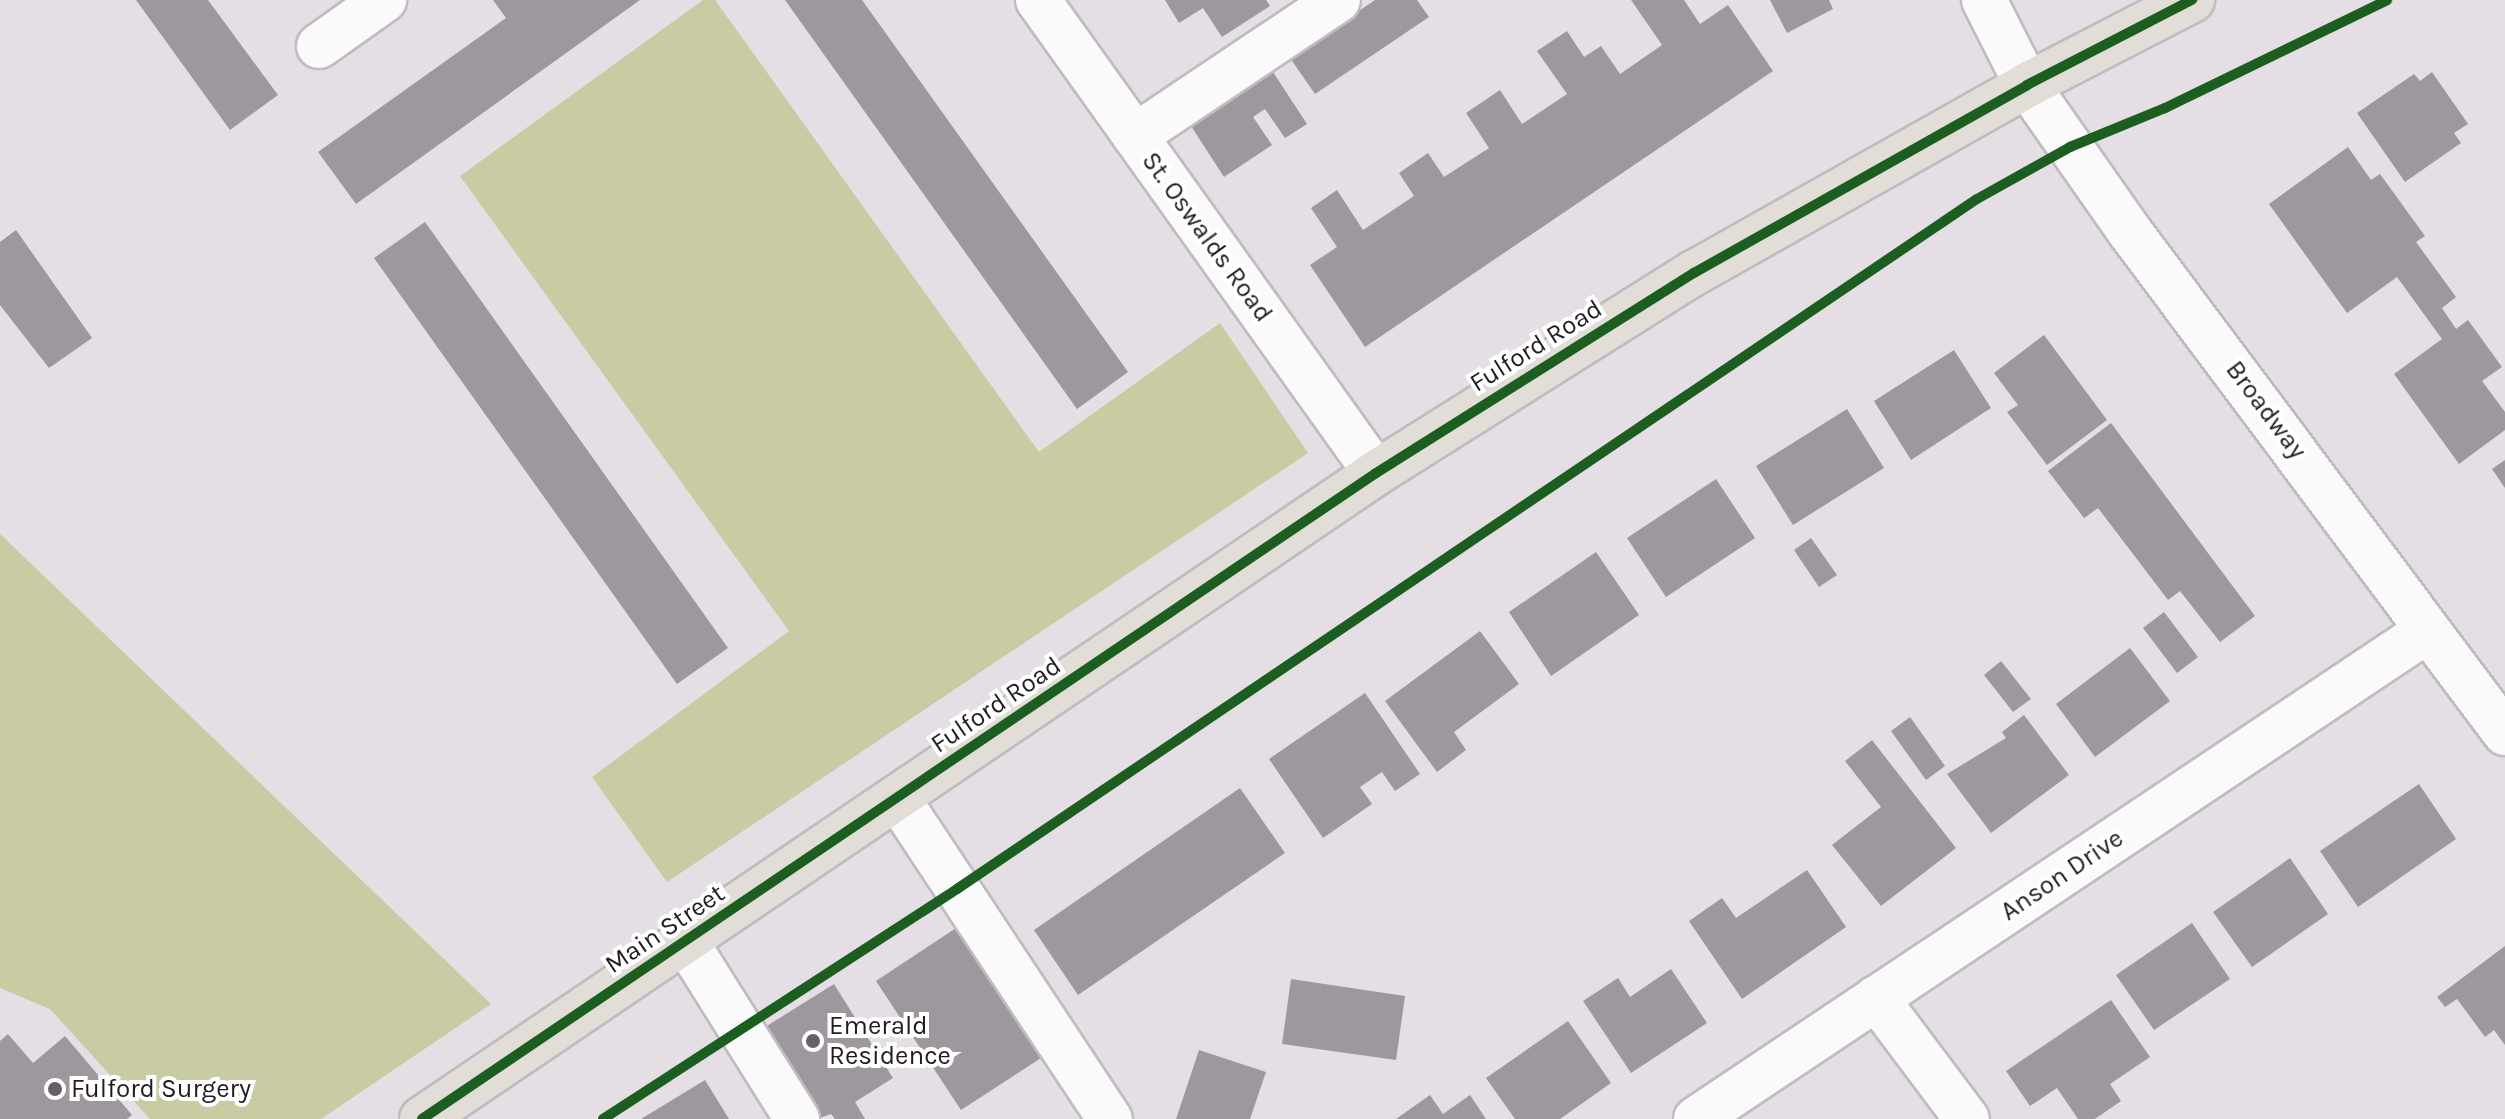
<!DOCTYPE html>
<style>
body{margin:0}
#map{position:relative;width:2505px;height:1119px;overflow:hidden;background:#e5dee5;font-family:Karla,sans-serif}
div>[style]{position:absolute}
[style*='--x']{left:calc(var(--x)*1px);top:calc(var(--y)*1px);width:calc(var(--w)*1px);rotate:calc(var(--a)*1deg)}
.green>*{inset:0;background:#c9cba2}
.building>*{inset:0;background:#9e989e}
.roads{filter:drop-shadow(2px 0 #c0bbc1) drop-shadow(-2px 0 #c0bbc1) drop-shadow(0 2px #c0bbc1) drop-shadow(0 -2px #c0bbc1)}
.minor>*{height:44px;margin:-22px;padding:0 22px;transform-origin:22px;border-radius:22px;background:#fbfafb}
.major>*{height:44px;margin:-22px;padding:0 22px;transform-origin:22px;border-radius:22px;background:#e2ded7}
.cycleway>*{height:10px;margin:-5px;padding:0 5px;transform-origin:5px;border-radius:5px;background:#1b5e20}
.dots>*{width:22px;height:22px;translate:-50% -50%;box-sizing:border-box;border:4px solid #fff;border-radius:50%}
span{translate:-50% -50%;white-space:nowrap;text-align:center;line-height:1.15;-webkit-text-stroke:8px #fff;paint-order:stroke}
.street-label{font-size:26px;color:#211c21}
.poi-label{font-size:26px;color:#211c21}
.left{translate:0 -50%;text-align:left}
</style>
<div id="map">
<div class="green">
<i style="clip-path:polygon(703px 0,715px 0,1039px 452px,1220px 323px,1308px 453px,667px 882px,592px 777px,789px 631px,460px 176px)"></i>
<i style="clip-path:polygon(0 534px,491px 1004px,321px 1119px,150px 1119px,50px 1009px,0 988px)"></i>
</div>
<div class="building">
<i style="clip-path:polygon(136px 0,208px 0,278px 95px,230px 130px)"></i>
<i style="clip-path:polygon(493px 0,640px 0,356px 204px,318px 152px,506px 18px)"></i>
<i style="clip-path:polygon(785px 0,862px 0,1128px 372px,1077px 409px)"></i>
<i style="clip-path:polygon(1165px 0,1266px 0,1270px 6px,1222px 37px,1203px 8px,1179px 23px)"></i>
<i style="clip-path:polygon(1375px 0,1417px 0,1429px 17px,1315px 94px,1290px 58px)"></i>
<i style="clip-path:polygon(1631px 0,1684px 0,1700px 24px,1728px 5px,1773px 71px,1365px 347px,1310px 265px,1337px 247px,1311px 208px,1337px 190px,1363px 230px,1414px 196px,1399px 173px,1428px 153px,1444px 177px,1489px 148px,1466px 113px,1500px 90px,1522px 124px,1567px 94px,1537px 51px,1567px 31px,1584px 57px,1601px 46px,1620px 74px,1662px 45px)"></i>
<i style="clip-path:polygon(1770px 0,1829px 0,1833px 9px,1787px 33px)"></i>
<i style="clip-path:polygon(1273px 72px,1307px 124px,1285px 138px,1265px 109px,1253px 117px,1272px 145px,1224px 177px,1191px 126px)"></i>
<i style="clip-path:polygon(2432px 72px,2468px 124px,2454px 133px,2461px 143px,2405px 182px,2357px 113px,2414px 74px,2420px 81px)"></i>
<i style="clip-path:polygon(2348px 147px,2371px 180px,2380px 174px,2425px 236px,2416px 242px,2456px 297px,2442px 308px,2456px 329px,2468px 320px,2502px 367px,2482px 381px,2505px 412px,2505px 430px,2459px 464px,2394px 374px,2442px 339px,2397px 277px,2347px 313px,2269px 204px)"></i>
<i style="clip-path:polygon(425px 222px,728px 648px,677px 684px,374px 258px)"></i>
<i style="clip-path:polygon(16px 230px,92px 338px,49px 368px,0 305px,0 242px)"></i>
<i style="clip-path:polygon(2044px 335px,2107px 420px,2047px 465px,2007px 412px,2018px 405px,1994px 373px)"></i>
<i style="clip-path:polygon(1954px 350px,1991px 408px,1911px 460px,1874px 401px)"></i>
<i style="clip-path:polygon(1847px 409px,1884px 468px,1793px 525px,1756px 466px)"></i>
<i style="clip-path:polygon(2111px 423px,2255px 616px,2220px 642px,2180px 591px,2168px 600px,2098px 508px,2084px 518px,2048px 471px)"></i>
<i style="clip-path:polygon(2505px 460px,2505px 488px,2492px 469px)"></i>
<i style="clip-path:polygon(1716px 479px,1755px 538px,1666px 597px,1627px 538px)"></i>
<i style="clip-path:polygon(1811px 538px,1837px 575px,1819px 587px,1794px 550px)"></i>
<i style="clip-path:polygon(1596px 552px,1639px 615px,1551px 676px,1509px 612px)"></i>
<i style="clip-path:polygon(2164px 612px,2198px 657px,2177px 673px,2143px 628px)"></i>
<i style="clip-path:polygon(1480px 631px,1519px 684px,1454px 732px,1466px 750px,1437px 772px,1385px 701px)"></i>
<i style="clip-path:polygon(2130px 648px,2170px 701px,2095px 757px,2056px 704px)"></i>
<i style="clip-path:polygon(2001px 661px,2031px 699px,2013px 712px,1984px 675px)"></i>
<i style="clip-path:polygon(1365px 693px,1420px 774px,1395px 791px,1382px 772px,1360px 787px,1372px 804px,1323px 838px,1269px 759px)"></i>
<i style="clip-path:polygon(2024px 715px,2069px 775px,1991px 833px,1947px 774px,2006px 738px,2002px 732px)"></i>
<i style="clip-path:polygon(1910px 717px,1945px 766px,1926px 780px,1891px 731px)"></i>
<i style="clip-path:polygon(1872px 740px,1956px 848px,1881px 906px,1832px 845px,1881px 807px,1845px 761px)"></i>
<i style="clip-path:polygon(2419px 784px,2456px 839px,2358px 907px,2320px 851px)"></i>
<i style="clip-path:polygon(1240px 788px,1285px 853px,1078px 995px,1034px 930px)"></i>
<i style="clip-path:polygon(2290px 858px,2328px 914px,2252px 967px,2213px 912px)"></i>
<i style="clip-path:polygon(1807px 870px,1846px 927px,1742px 999px,1689px 921px,1722px 898px,1736px 918px)"></i>
<i style="clip-path:polygon(2192px 923px,2230px 979px,2154px 1030px,2116px 975px)"></i>
<i style="clip-path:polygon(956px 928px,1041px 1058px,961px 1110px,876px 981px)"></i>
<i style="clip-path:polygon(2505px 946px,2505px 1045px,2494px 1030px,2485px 1037px,2457px 999px,2445px 1007px,2437px 997px)"></i>
<i style="clip-path:polygon(1671px 969px,1707px 1023px,1631px 1073px,1583px 1001px,1618px 978px,1630px 997px)"></i>
<i style="clip-path:polygon(1291px 979px,1405px 996px,1396px 1060px,1282px 1044px)"></i>
<i style="clip-path:polygon(834px 984px,893px 1078px,855px 1102px,865px 1119px,835px 1119px,831px 1114px,817px 1119px,762px 1029px)"></i>
<i style="clip-path:polygon(2111px 1000px,2150px 1057px,2110px 1084px,2121px 1101px,2095px 1119px,2078px 1119px,2057px 1088px,2030px 1106px,2006px 1071px)"></i>
<i style="clip-path:polygon(1568px 1021px,1611px 1083px,1560px 1119px,1515px 1119px,1486px 1078px)"></i>
<i style="clip-path:polygon(8px 1034px,33px 1063px,65px 1036px,132px 1115px,127px 1119px,0 1119px,0 1041px)"></i>
<i style="clip-path:polygon(1199px 1050px,1266px 1072px,1250px 1119px,1176px 1119px)"></i>
<i style="clip-path:polygon(705px 1080px,729px 1119px,641px 1119px)"></i>
<i style="clip-path:polygon(1430px 1095px,1443px 1114px,1470px 1095px,1486px 1119px,1396px 1119px)"></i>
</div>
<div class="roads">
<div class="minor">
<i style="--x:1038;--y:0;--w:581;--a:54.45"></i>
<i style="--x:1984;--y:0;--w:95;--a:63.2"></i>
<i style="--x:2027;--y:85;--w:179;--a:55"></i>
<i style="--x:2130;--y:232;--w:626;--a:53.19"></i>
<i style="--x:319;--y:46;--w:80;--a:-35.3"></i>
<i style="--x:1135;--y:136;--w:244;--a:-33.8"></i>
<i style="--x:898;--y:799;--w:384;--a:56.5"></i>
<i style="--x:686;--y:942;--w:209;--a:57.9"></i>
<i style="--x:1876;--y:998;--w:151;--a:53.1"></i>
<i style="--x:1696;--y:1119;--w:879;--a:-33.73"></i>
</div>
<div class="major">
<i style="--x:422;--y:1119;--w:1152;--a:-34.1"></i>
<i style="--x:1376;--y:473;--w:376;--a:-32.2"></i>
<i style="--x:1694;--y:273;--w:382;--a:-29.4"></i>
<i style="--x:2027;--y:85;--w:186;--a:-27.3"></i>
</div>
</div>
<div class="cycleway">
<i style="--x:422;--y:1119;--w:1152;--a:-34.1"></i>
<i style="--x:1376;--y:473;--w:376;--a:-32.2"></i>
<i style="--x:1694;--y:273;--w:382;--a:-29.4"></i>
<i style="--x:2027;--y:85;--w:186;--a:-27.3"></i>
<i style="--x:603;--y:1119;--w:422;--a:-33"></i>
<i style="--x:957;--y:889;--w:1231;--a:-34.08"></i>
<i style="--x:1977;--y:199;--w:107;--a:-29.2"></i>
<i style="--x:2070;--y:147;--w:103;--a:-22.3"></i>
<i style="--x:2165;--y:108;--w:247;--a:-25.9"></i>
</div>
<div class="dots">
<i style="left:813px;top:1041px;background:#666066"></i>
<i style="left:55px;top:1089px;background:#666066"></i>
</div>
<div class="street-label">
<span style="left:1207px;top:237px;rotate:54deg">St. Oswalds Road</span>
<span style="left:1536px;top:346px;rotate:-32deg">Fulford Road</span>
<span style="left:2266px;top:410px;rotate:53deg">Broadway</span>
<span style="left:996px;top:705px;rotate:-34deg">Fulford Road</span>
<span style="left:2062px;top:875px;rotate:-34deg">Anson Drive</span>
<span style="left:665px;top:929px;rotate:-34deg">Main Street</span>
</div>
<div class="poi-label">
<span class="left" style="left:829px;top:1041px">Emerald<br>Residence</span>
<span class="left" style="left:71px;top:1089px">Fulford Surgery</span>
</div>
</div>
